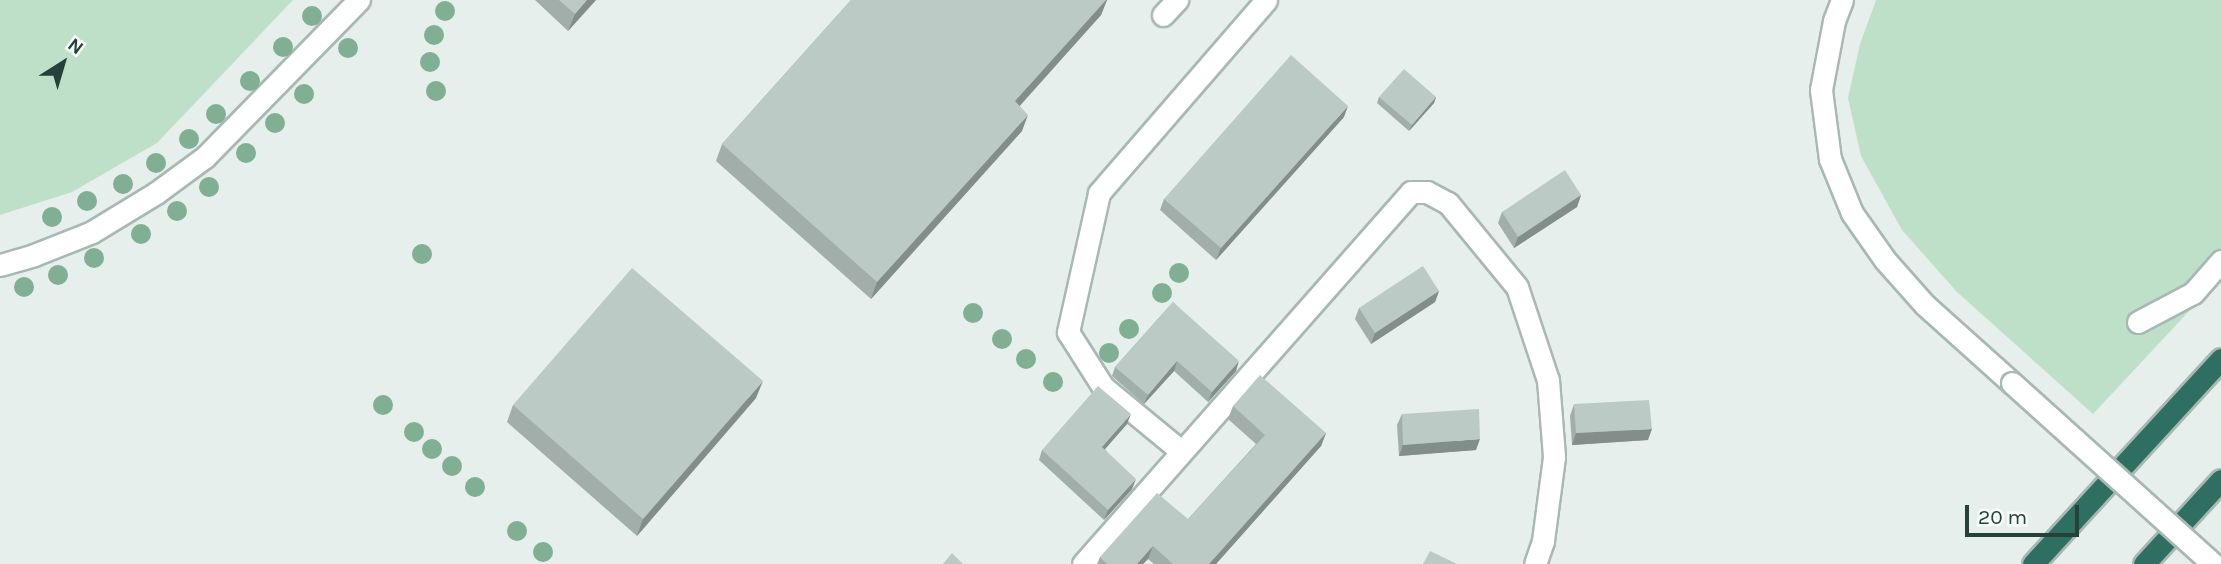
<!DOCTYPE html>
<style>
body{margin:0}
#map{position:relative;width:2221px;height:564px;overflow:hidden;background:#e6efeb;font-family:Karla,sans-serif}
div>[style]{position:absolute}
[style*='--x']{left:calc(var(--x)*1px);top:calc(var(--y)*1px);width:calc(var(--w)*1px);rotate:calc(var(--a)*1deg)}
.green>*{inset:0;background:#bfe0c8}
.roads{filter:drop-shadow(2px 0 #a8b8b2) drop-shadow(-2px 0 #a8b8b2) drop-shadow(0 2px #a8b8b2) drop-shadow(0 -2px #a8b8b2)}
.minor>*{height:21px;margin:-10.5px;padding:0 10.5px;transform-origin:10.5px;border-radius:10.5px;background:#fff}
.highway>*{height:21px;margin:-10.5px;padding:0 10.5px;transform-origin:10.5px;border-radius:10.5px;background:#2f6f62}
.bridges{filter:drop-shadow(2px 0 #a8b8b2) drop-shadow(-2px 0 #a8b8b2) drop-shadow(0 2px #a8b8b2) drop-shadow(0 -2px #a8b8b2)}
.minor-bridge>*{height:21px;margin:-10.5px;padding:0 10.5px;transform-origin:10.5px;border-radius:10.5px;background:#fff}
.trees>*{width:20px;height:20px;margin:-10px;border-radius:50%;background:#80af93}
.wall>*{inset:0;background:#a1aea9}
.shaded-wall>*{inset:0;background:#838d89}
.building>*{inset:0;background:#bbcac4}
span{translate:-50% -50%;white-space:nowrap;text-align:center;line-height:1.15;-webkit-text-stroke:5px #f7fbf9;paint-order:stroke}
.north{position:absolute;left:28px;top:28px;width:70px;height:70px;-webkit-text-stroke:5px #f7fbf9;paint-order:stroke;rotate:37deg;font-size:19px;font-weight:700;line-height:28px;text-align:center;color:#24423a}
.north::after{content:'';display:block;margin:auto;width:24px;height:32px;background:#24423a;clip-path:polygon(50% 0,100% 100%,50% 72%,0 100%)}
.scale{position:absolute;left:1965px;top:505px;width:114px;height:32px;box-sizing:border-box;border:4px solid #24423a;border-top:0;padding-left:9px;font-size:21px;line-height:24px;white-space:nowrap;color:#24423a;-webkit-text-stroke:5px #f7fbf9;paint-order:stroke}
</style>
<div id="map">
<div class="green">
<i style="clip-path:polygon(0 0,293px 0,157px 143px,72px 192px,0 215px)"></i>
<i style="clip-path:polygon(1876px 0,2221px 0,2221px 277px,2093px 414px,1957px 292px,1902px 230px,1861px 156px,1848px 98px,1860px 44px)"></i>
</div>
<div class="roads">
<div class="minor">
<i style="--x:1842;--y:0;--w:22;--a:111"></i>
<i style="--x:1834;--y:21;--w:70;--a:100.7"></i>
<i style="--x:1821;--y:90;--w:70;--a:82.6"></i>
<i style="--x:1830;--y:159;--w:58;--a:67.8"></i>
<i style="--x:1852;--y:213;--w:57;--a:54.9"></i>
<i style="--x:1885;--y:260;--w:60;--a:48.4"></i>
<i style="--x:1925;--y:305;--w:117;--a:41.9"></i>
<i style="--x:1163;--y:15;--w:21;--a:-47"></i>
<i style="--x:0;--y:265;--w:35;--a:-16"></i>
<i style="--x:34;--y:255;--w:62;--a:-21.6"></i>
<i style="--x:92;--y:232;--w:75;--a:-31.4"></i>
<i style="--x:156;--y:193;--w:61;--a:-36.3"></i>
<i style="--x:205;--y:157;--w:220;--a:-45.6"></i>
<i style="--x:2138;--y:322;--w:62;--a:-27.8"></i>
<i style="--x:2193;--y:293;--w:43;--a:-48.8"></i>
<i style="--x:1181;--y:451;--w:101;--a:-140.6"></i>
<i style="--x:1103;--y:387;--w:65;--a:-122.5"></i>
<i style="--x:1068;--y:332;--w:142;--a:-77.4"></i>
<i style="--x:1099;--y:193;--w:255;--a:-49.1"></i>
<i style="--x:1083;--y:564;--w:496;--a:-48.6"></i>
<i style="--x:1411;--y:192;--w:16;--a:0"></i>
<i style="--x:1427;--y:192;--w:24;--a:28"></i>
<i style="--x:1448;--y:203;--w:109;--a:50.6"></i>
<i style="--x:1517;--y:287;--w:98;--a:71.6"></i>
<i style="--x:1548;--y:380;--w:77;--a:85.5"></i>
<i style="--x:1554;--y:457;--w:85;--a:97.5"></i>
<i style="--x:1543;--y:541;--w:24;--a:109"></i>
</div>
<div class="highway">
<i style="--x:2033;--y:564;--w:278;--a:-47.5"></i>
<i style="--x:2144;--y:564;--w:114;--a:-47.5"></i>
</div>
</div>
<div class="bridges">
<div class="minor-bridge">
<i style="--x:2012;--y:383;--w:270;--a:42"></i>
</div>
</div>
<div class="trees">
<i style="left:445px;top:11px"></i>
<i style="left:312px;top:16px"></i>
<i style="left:434px;top:35px"></i>
<i style="left:283px;top:47px"></i>
<i style="left:348px;top:48px"></i>
<i style="left:430px;top:62px"></i>
<i style="left:250px;top:81px"></i>
<i style="left:436px;top:91px"></i>
<i style="left:304px;top:94px"></i>
<i style="left:216px;top:114px"></i>
<i style="left:275px;top:123px"></i>
<i style="left:189px;top:139px"></i>
<i style="left:246px;top:153px"></i>
<i style="left:156px;top:163px"></i>
<i style="left:123px;top:184px"></i>
<i style="left:209px;top:187px"></i>
<i style="left:87px;top:201px"></i>
<i style="left:177px;top:211px"></i>
<i style="left:52px;top:217px"></i>
<i style="left:141px;top:234px"></i>
<i style="left:422px;top:254px"></i>
<i style="left:94px;top:258px"></i>
<i style="left:1179px;top:273px"></i>
<i style="left:58px;top:275px"></i>
<i style="left:24px;top:287px"></i>
<i style="left:1162px;top:293px"></i>
<i style="left:973px;top:313px"></i>
<i style="left:1129px;top:329px"></i>
<i style="left:1002px;top:339px"></i>
<i style="left:1109px;top:353px"></i>
<i style="left:1026px;top:359px"></i>
<i style="left:1053px;top:382px"></i>
<i style="left:383px;top:405px"></i>
<i style="left:414px;top:432px"></i>
<i style="left:432px;top:449px"></i>
<i style="left:452px;top:466px"></i>
<i style="left:475px;top:487px"></i>
<i style="left:517px;top:531px"></i>
<i style="left:543px;top:552px"></i>
</div>
<div class="wall">
<i style="clip-path:polygon(535px 0,596px 0,568px 31px)"></i>
<i style="clip-path:polygon(851px 0,1107px 0,1101px 15px,1019px 106px,1022px 131px,871px 299px,716px 161px,722px 144px)"></i>
<i style="clip-path:polygon(1379px 97px,1436px 97px,1434px 103px,1409px 131px,1377px 103px)"></i>
<i style="clip-path:polygon(1344px 117px,1216px 260px,1160px 210px,1164px 199px)"></i>
<i style="clip-path:polygon(1581px 195px,1577px 207px,1514px 248px,1498px 223px,1502px 212px)"></i>
<i style="clip-path:polygon(1439px 291px,1435px 302px,1371px 344px,1355px 319px,1359px 308px)"></i>
<i style="clip-path:polygon(1173px 302px,1236px 371px,1208px 402px,1174px 371px,1144px 404px,1112px 376px,1115px 367px)"></i>
<i style="clip-path:polygon(756px 398px,637px 536px,507px 422px,513px 405px)"></i>
<i style="clip-path:polygon(1574px 404px,1648px 440px,1572px 445px,1570px 416px)"></i>
<i style="clip-path:polygon(1233px 406px,1326px 433px,1321px 446px,1216px 564px,1154px 564px,1148px 559px,1143px 564px,1097px 564px,1100px 557px,1188px 519px,1256px 444px,1228px 419px)"></i>
<i style="clip-path:polygon(1402px 414px,1476px 450px,1399px 456px,1397px 425px)"></i>
<i style="clip-path:polygon(1127px 424px,1105px 449px,1132px 489px,1104px 520px,1039px 460px,1042px 450px)"></i>
</div>
<div class="shaded-wall">
<i style="clip-path:polygon(587px 0,596px 0,568px 31px,575px 14px)"></i>
<i style="clip-path:polygon(1106px 0,1107px 0,1101px 15px,1009px 118px,1015px 101px)"></i>
<i style="clip-path:polygon(1436px 97px,1434px 103px,1409px 131px,1412px 125px)"></i>
<i style="clip-path:polygon(1348px 106px,1344px 117px,1216px 260px,1221px 248px)"></i>
<i style="clip-path:polygon(1028px 115px,1022px 131px,871px 299px,877px 282px)"></i>
<i style="clip-path:polygon(1581px 195px,1577px 207px,1514px 248px,1518px 237px)"></i>
<i style="clip-path:polygon(1439px 291px,1435px 302px,1371px 344px,1375px 333px)"></i>
<i style="clip-path:polygon(1177px 361px,1174px 371px,1144px 404px,1148px 395px)"></i>
<i style="clip-path:polygon(1239px 361px,1236px 371px,1208px 402px,1212px 392px)"></i>
<i style="clip-path:polygon(763px 381px,756px 398px,637px 536px,643px 519px)"></i>
<i style="clip-path:polygon(1131px 414px,1127px 424px,1098px 457px,1102px 447px)"></i>
<i style="clip-path:polygon(1652px 429px,1648px 440px,1572px 445px,1576px 433px)"></i>
<i style="clip-path:polygon(1326px 433px,1321px 446px,1216px 564px,1209px 564px)"></i>
<i style="clip-path:polygon(1480px 439px,1476px 450px,1399px 456px,1403px 445px)"></i>
<i style="clip-path:polygon(1136px 479px,1132px 489px,1104px 520px,1108px 510px)"></i>
<i style="clip-path:polygon(1153px 546px,1148px 559px,1143px 564px,1137px 564px)"></i>
</div>
<div class="building">
<i style="clip-path:polygon(559px 0,587px 0,575px 14px)"></i>
<i style="clip-path:polygon(851px 0,1106px 0,1015px 101px,1028px 115px,877px 282px,722px 144px)"></i>
<i style="clip-path:polygon(1291px 55px,1348px 106px,1221px 248px,1164px 199px)"></i>
<i style="clip-path:polygon(1404px 69px,1436px 97px,1412px 125px,1379px 97px)"></i>
<i style="clip-path:polygon(1565px 170px,1581px 195px,1518px 237px,1502px 212px)"></i>
<i style="clip-path:polygon(1423px 266px,1439px 291px,1375px 333px,1359px 308px)"></i>
<i style="clip-path:polygon(632px 268px,763px 381px,643px 519px,513px 405px)"></i>
<i style="clip-path:polygon(1173px 302px,1239px 361px,1212px 392px,1177px 361px,1148px 395px,1115px 367px)"></i>
<i style="clip-path:polygon(1260px 375px,1326px 433px,1209px 564px,1173px 564px,1153px 546px,1137px 564px,1107px 564px,1100px 557px,1157px 493px,1188px 519px,1265px 435px,1233px 406px)"></i>
<i style="clip-path:polygon(1098px 386px,1131px 414px,1102px 447px,1136px 479px,1108px 510px,1042px 450px)"></i>
<i style="clip-path:polygon(1649px 400px,1652px 429px,1576px 433px,1574px 404px)"></i>
<i style="clip-path:polygon(1479px 409px,1480px 439px,1403px 445px,1402px 414px)"></i>
<i style="clip-path:polygon(1430px 551px,1457px 564px,1423px 564px)"></i>
<i style="clip-path:polygon(952px 553px,963px 564px,943px 564px)"></i>
</div>
<div class="north">N</div>
<div class="scale">20 m</div>
</div>
